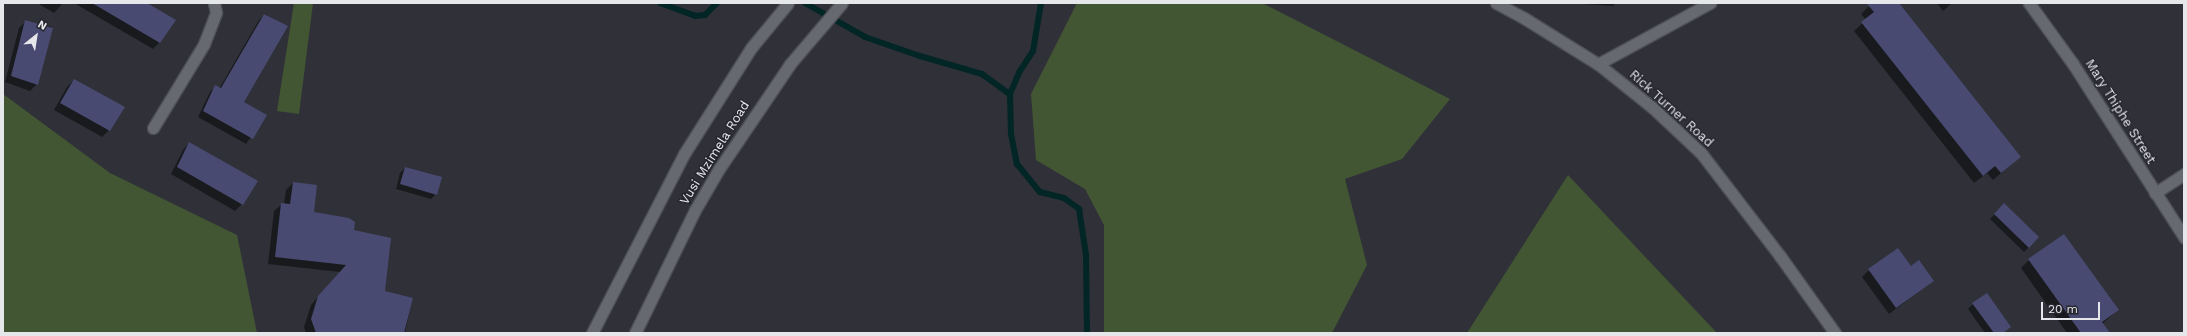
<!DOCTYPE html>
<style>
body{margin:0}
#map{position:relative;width:2187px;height:336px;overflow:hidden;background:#303138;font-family:"Work Sans",sans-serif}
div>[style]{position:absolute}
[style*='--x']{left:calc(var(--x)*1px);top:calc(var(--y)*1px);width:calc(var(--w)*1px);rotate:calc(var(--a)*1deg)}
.green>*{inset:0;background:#425633}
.shadow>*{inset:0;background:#0007}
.stream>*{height:6px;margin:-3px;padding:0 3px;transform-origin:3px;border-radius:3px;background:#022526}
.building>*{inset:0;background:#484a71}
.roads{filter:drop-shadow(1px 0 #4e4f55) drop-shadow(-1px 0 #4e4f55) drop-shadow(0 1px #4e4f55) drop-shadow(0 -1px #4e4f55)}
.minor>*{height:11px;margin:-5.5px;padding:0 5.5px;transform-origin:5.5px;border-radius:5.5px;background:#676971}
.tertiary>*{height:11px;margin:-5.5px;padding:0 5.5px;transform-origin:5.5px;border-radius:5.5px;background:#676971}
.secondary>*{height:11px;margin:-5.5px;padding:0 5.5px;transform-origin:5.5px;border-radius:5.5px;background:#676971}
span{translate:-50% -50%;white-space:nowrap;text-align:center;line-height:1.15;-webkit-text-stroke:3px #26272e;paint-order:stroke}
.street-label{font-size:13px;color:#e6e7eb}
.frame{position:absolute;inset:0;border:4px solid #e6e7eb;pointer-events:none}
.north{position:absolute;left:16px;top:16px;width:40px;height:40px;-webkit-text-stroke:3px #26272e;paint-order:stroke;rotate:30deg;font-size:11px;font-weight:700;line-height:16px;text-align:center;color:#e6e7eb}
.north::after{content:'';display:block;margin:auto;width:14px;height:18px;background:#e6e7eb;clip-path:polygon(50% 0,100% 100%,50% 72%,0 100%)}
.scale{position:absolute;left:2041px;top:302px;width:59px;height:18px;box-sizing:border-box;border:2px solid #e6e7eb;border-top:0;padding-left:5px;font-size:12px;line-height:14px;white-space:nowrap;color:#e6e7eb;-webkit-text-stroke:3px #26272e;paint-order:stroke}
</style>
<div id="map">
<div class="green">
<i style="clip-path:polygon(294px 3px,313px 3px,299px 114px,277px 111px)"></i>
<i style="clip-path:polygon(1077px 3px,1262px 3px,1450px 99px,1402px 159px,1345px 179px,1367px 265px,1332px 333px,1104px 333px,1104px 225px,1085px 189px,1036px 160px,1031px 94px)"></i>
<i style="clip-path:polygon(3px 94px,110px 173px,237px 235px,257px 333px,3px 333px)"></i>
<i style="clip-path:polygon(1568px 175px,1717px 333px,1467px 333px)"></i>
</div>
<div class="shadow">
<i style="clip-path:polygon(37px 3px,63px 3px,54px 13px)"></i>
<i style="clip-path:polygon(74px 3px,145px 3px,160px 42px,153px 49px)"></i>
<i style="clip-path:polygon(1569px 3px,1616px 3px,1613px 6px)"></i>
<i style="clip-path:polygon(1872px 3px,1897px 3px,2020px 157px,1993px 180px,1987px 173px,1974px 183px,1854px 31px,1866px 20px,1861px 14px)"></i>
<i style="clip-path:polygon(1937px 3px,1952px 3px,1943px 11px)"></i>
<i style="clip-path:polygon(265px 14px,286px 26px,243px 102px,266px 115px,246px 144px,198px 117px,210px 92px,215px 87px,219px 89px,259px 20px)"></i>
<i style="clip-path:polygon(26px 21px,52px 27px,37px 84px,30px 91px,5px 82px,19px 28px)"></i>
<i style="clip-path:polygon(74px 80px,109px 130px,102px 137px,54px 110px,67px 87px)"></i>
<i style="clip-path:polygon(189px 143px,242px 204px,235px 211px,171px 174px,183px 150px)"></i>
<i style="clip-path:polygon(405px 168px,436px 194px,431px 199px,396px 189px,400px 173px)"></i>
<i style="clip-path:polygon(293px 183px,312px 213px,353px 231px,384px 292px,412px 299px,405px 333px,306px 333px,304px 327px,311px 305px,340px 272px,268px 264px,274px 211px,282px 204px,284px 204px,286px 190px)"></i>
<i style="clip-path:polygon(2004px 205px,2038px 238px,2024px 252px,1990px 219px)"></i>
<i style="clip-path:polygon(2029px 260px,2118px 310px,2102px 324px,2108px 333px,2067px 333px,2021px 268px)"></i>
<i style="clip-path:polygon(1910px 267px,1933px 281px,1889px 314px,1862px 277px,1869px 270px)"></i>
<i style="clip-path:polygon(1973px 304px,2010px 327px,2003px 333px,1985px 333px,1968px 309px)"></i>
</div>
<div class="stream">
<i style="--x:660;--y:3;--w:37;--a:20"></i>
<i style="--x:695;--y:16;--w:10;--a:-6"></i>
<i style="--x:705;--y:15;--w:17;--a:-45"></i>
<i style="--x:805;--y:3;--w:69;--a:29.5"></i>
<i style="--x:865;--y:37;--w:58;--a:19.1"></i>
<i style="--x:920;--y:56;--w:65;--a:16.2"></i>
<i style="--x:982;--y:74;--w:34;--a:36"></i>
<i style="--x:1010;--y:94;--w:40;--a:88.6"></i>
<i style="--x:1011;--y:134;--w:31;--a:79"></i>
<i style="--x:1017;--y:164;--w:36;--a:51"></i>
<i style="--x:1040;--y:192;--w:25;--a:14"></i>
<i style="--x:1064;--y:198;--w:19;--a:36"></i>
<i style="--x:1079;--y:209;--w:47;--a:81.3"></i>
<i style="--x:1086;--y:255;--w:78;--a:89.3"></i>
<i style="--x:1010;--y:94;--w:25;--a:-67"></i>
<i style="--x:1020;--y:71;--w:24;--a:-57"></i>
<i style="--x:1033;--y:51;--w:49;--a:-80.5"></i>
</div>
<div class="building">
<i style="clip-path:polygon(92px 3px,147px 3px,176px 20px,160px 43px)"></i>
<i style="clip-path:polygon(1866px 3px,1899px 3px,2021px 157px,2001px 173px,1995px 166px,1983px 176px,1861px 22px,1874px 12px)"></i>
<i style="clip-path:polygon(264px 14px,288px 26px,244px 102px,267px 115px,253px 139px,203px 111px,215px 85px,221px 88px)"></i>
<i style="clip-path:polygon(25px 20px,53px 28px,38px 85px,11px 76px)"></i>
<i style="clip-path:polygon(74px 79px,125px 107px,110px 131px,60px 103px)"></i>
<i style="clip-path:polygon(189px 142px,258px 181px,243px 205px,177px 167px)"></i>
<i style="clip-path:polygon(405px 167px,442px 177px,437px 195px,400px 184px)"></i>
<i style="clip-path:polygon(293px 182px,317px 185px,314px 212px,349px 218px,355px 222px,354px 230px,391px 238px,385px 291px,413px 298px,404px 333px,316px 333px,311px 319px,318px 296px,346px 265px,275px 257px,281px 203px,290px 204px)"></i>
<i style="clip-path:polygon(2004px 203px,2039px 237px,2029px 248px,1994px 214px)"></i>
<i style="clip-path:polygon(2064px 234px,2119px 310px,2102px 322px,2110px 333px,2081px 333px,2028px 259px)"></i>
<i style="clip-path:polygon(1898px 248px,1911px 266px,1919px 260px,1934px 281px,1896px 308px,1868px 269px)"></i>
<i style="clip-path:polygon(1987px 293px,2011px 327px,2003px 333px,1994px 333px,1972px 303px)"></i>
</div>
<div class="roads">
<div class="minor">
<i style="--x:1598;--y:64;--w:128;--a:-28.6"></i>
<i style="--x:153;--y:128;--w:98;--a:-58.7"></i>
<i style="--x:204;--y:44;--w:34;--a:-69"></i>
<i style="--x:216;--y:12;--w:9;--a:-103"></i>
<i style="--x:2155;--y:193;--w:35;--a:-33"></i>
</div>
<div class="tertiary">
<i style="--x:2029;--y:3;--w:75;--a:54.2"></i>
<i style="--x:2073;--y:64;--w:206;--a:57.3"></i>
</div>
<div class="secondary">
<i style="--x:1496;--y:3;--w:32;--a:28"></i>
<i style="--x:1524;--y:18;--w:87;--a:31.9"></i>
<i style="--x:1598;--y:64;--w:70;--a:38.7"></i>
<i style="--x:1653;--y:108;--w:66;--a:43.2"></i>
<i style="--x:1701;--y:153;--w:130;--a:52.5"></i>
<i style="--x:1780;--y:256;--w:95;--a:54.5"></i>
<i style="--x:592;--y:333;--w:201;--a:-62.8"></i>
<i style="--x:684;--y:154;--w:125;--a:-57.7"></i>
<i style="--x:751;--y:48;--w:58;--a:-50.6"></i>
<i style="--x:635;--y:333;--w:137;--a:-64"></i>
<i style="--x:695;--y:210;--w:48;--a:-59.7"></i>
<i style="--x:719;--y:169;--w:127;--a:-55.9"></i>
<i style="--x:790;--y:64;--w:80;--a:-49.6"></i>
</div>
</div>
<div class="street-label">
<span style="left:1671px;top:109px;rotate:42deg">Rick Turner Road</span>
<span style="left:2120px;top:112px;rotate:58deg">Mary Thiphe Street</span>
<span style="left:715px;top:153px;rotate:-58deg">Vusi Mzimela Road</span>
</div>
<div class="frame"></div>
<div class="north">N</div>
<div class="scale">20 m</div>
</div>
